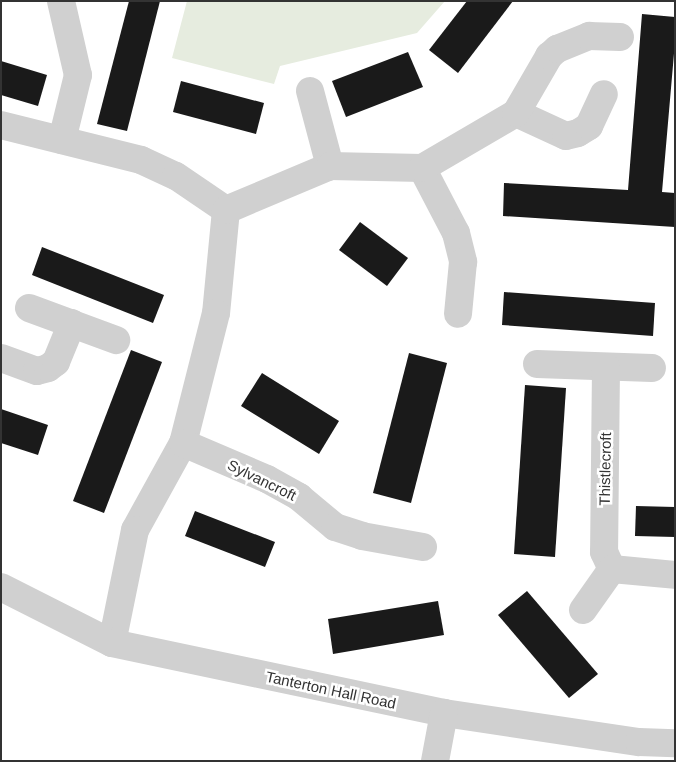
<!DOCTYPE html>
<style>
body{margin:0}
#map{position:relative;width:676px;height:762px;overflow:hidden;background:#fff;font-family:Arial,sans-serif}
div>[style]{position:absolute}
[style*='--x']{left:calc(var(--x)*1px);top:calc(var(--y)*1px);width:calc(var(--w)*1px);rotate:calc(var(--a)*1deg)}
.green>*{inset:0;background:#e6ecdf}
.building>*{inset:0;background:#1a1a1a}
.minor>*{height:28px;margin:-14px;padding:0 14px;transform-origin:14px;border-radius:14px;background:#d0d0d0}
span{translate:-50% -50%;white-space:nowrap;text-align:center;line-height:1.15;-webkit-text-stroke:5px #fff;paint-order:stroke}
.street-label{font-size:15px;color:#333}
.frame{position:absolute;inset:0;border:2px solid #333;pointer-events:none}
</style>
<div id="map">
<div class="green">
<i style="clip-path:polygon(187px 1px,445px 1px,417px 33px,280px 66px,274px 84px,172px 58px)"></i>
</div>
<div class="building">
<i style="clip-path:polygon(129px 1px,160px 1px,127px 131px,97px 124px)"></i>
<i style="clip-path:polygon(467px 1px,513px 1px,458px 73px,429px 50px)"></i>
<i style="clip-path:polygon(642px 14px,675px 17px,675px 42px,662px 192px,675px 193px,675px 227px,503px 216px,504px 183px,628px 190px)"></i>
<i style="clip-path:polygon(408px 52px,423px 87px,346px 117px,332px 81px)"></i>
<i style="clip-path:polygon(1px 61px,47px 75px,38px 106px,1px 95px)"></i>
<i style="clip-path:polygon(181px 81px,264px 103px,256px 134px,173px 112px)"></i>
<i style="clip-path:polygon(360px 222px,408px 258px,387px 286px,339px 250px)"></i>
<i style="clip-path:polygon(42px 247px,164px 295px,153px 323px,32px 275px)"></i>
<i style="clip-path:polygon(504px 292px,655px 303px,653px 336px,502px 325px)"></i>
<i style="clip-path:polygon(131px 350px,162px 362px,104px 513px,73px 501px)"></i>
<i style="clip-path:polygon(409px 353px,447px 363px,411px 503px,373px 493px)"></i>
<i style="clip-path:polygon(262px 373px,339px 421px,319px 454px,241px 406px)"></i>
<i style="clip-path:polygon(525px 385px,566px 388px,555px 557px,514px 554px)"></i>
<i style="clip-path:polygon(1px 409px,48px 425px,38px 455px,1px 443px)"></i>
<i style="clip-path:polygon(636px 506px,675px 507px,675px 537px,635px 536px)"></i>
<i style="clip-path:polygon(195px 511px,275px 542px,265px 567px,185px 536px)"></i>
<i style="clip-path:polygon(527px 591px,598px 674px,569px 698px,498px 615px)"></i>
<i style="clip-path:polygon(438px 601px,444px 635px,333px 654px,328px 619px)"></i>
</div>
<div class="minor">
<i style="--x:61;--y:1;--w:76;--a:77.1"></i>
<i style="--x:78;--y:75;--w:67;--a:103.8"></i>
<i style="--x:310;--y:91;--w:78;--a:75.1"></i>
<i style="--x:516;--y:113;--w:55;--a:24.7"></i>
<i style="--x:566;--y:136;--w:12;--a:-14"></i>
<i style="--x:578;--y:133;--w:13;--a:-32"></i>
<i style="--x:589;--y:126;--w:35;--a:-65"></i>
<i style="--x:1;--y:125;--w:144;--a:14"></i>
<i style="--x:141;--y:160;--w:38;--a:25"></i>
<i style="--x:176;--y:176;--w:60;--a:34.2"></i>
<i style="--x:226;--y:210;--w:103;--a:95.5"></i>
<i style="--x:216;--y:313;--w:134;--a:104.2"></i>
<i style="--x:183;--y:443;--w:99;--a:118.9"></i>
<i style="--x:135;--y:530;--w:115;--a:101.5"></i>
<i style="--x:422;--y:168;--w:73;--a:62.4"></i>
<i style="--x:456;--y:233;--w:30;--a:76"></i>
<i style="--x:463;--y:262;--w:52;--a:95.5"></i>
<i style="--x:226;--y:210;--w:113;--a:-22.9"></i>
<i style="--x:330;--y:166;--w:92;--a:1.2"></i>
<i style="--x:422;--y:168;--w:109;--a:-30.3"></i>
<i style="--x:516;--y:113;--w:66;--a:-59.9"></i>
<i style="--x:549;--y:56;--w:11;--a:-41"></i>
<i style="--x:557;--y:49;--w:35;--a:-22"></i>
<i style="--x:589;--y:36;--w:31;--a:2"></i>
<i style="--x:29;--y:308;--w:93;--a:20.2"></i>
<i style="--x:1;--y:358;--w:38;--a:20"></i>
<i style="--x:37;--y:371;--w:11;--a:-15"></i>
<i style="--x:48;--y:368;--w:10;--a:-37"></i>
<i style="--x:56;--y:362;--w:42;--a:-67.7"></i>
<i style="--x:537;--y:364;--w:115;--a:2"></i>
<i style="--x:606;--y:367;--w:185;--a:90.6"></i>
<i style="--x:604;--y:552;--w:19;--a:65"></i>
<i style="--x:612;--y:569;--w:63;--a:5.4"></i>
<i style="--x:183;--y:443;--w:91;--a:23.2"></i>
<i style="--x:267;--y:479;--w:37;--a:29"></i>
<i style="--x:299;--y:497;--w:47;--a:39.8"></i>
<i style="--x:335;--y:527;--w:28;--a:18"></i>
<i style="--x:362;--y:536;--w:62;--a:10.2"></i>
<i style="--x:1;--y:587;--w:124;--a:26.8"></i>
<i style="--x:112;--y:643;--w:339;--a:11.9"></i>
<i style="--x:444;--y:713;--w:197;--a:8.5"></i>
<i style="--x:639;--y:742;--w:36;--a:2"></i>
<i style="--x:583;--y:610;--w:50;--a:-54.7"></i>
<i style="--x:435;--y:761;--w:49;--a:-79.4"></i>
</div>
<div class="street-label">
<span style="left:605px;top:469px;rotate:-89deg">Thistlecroft</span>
<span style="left:262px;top:480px;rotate:26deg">Sylvancroft</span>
<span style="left:331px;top:690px;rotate:12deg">Tanterton Hall Road</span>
</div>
<div class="frame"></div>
</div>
